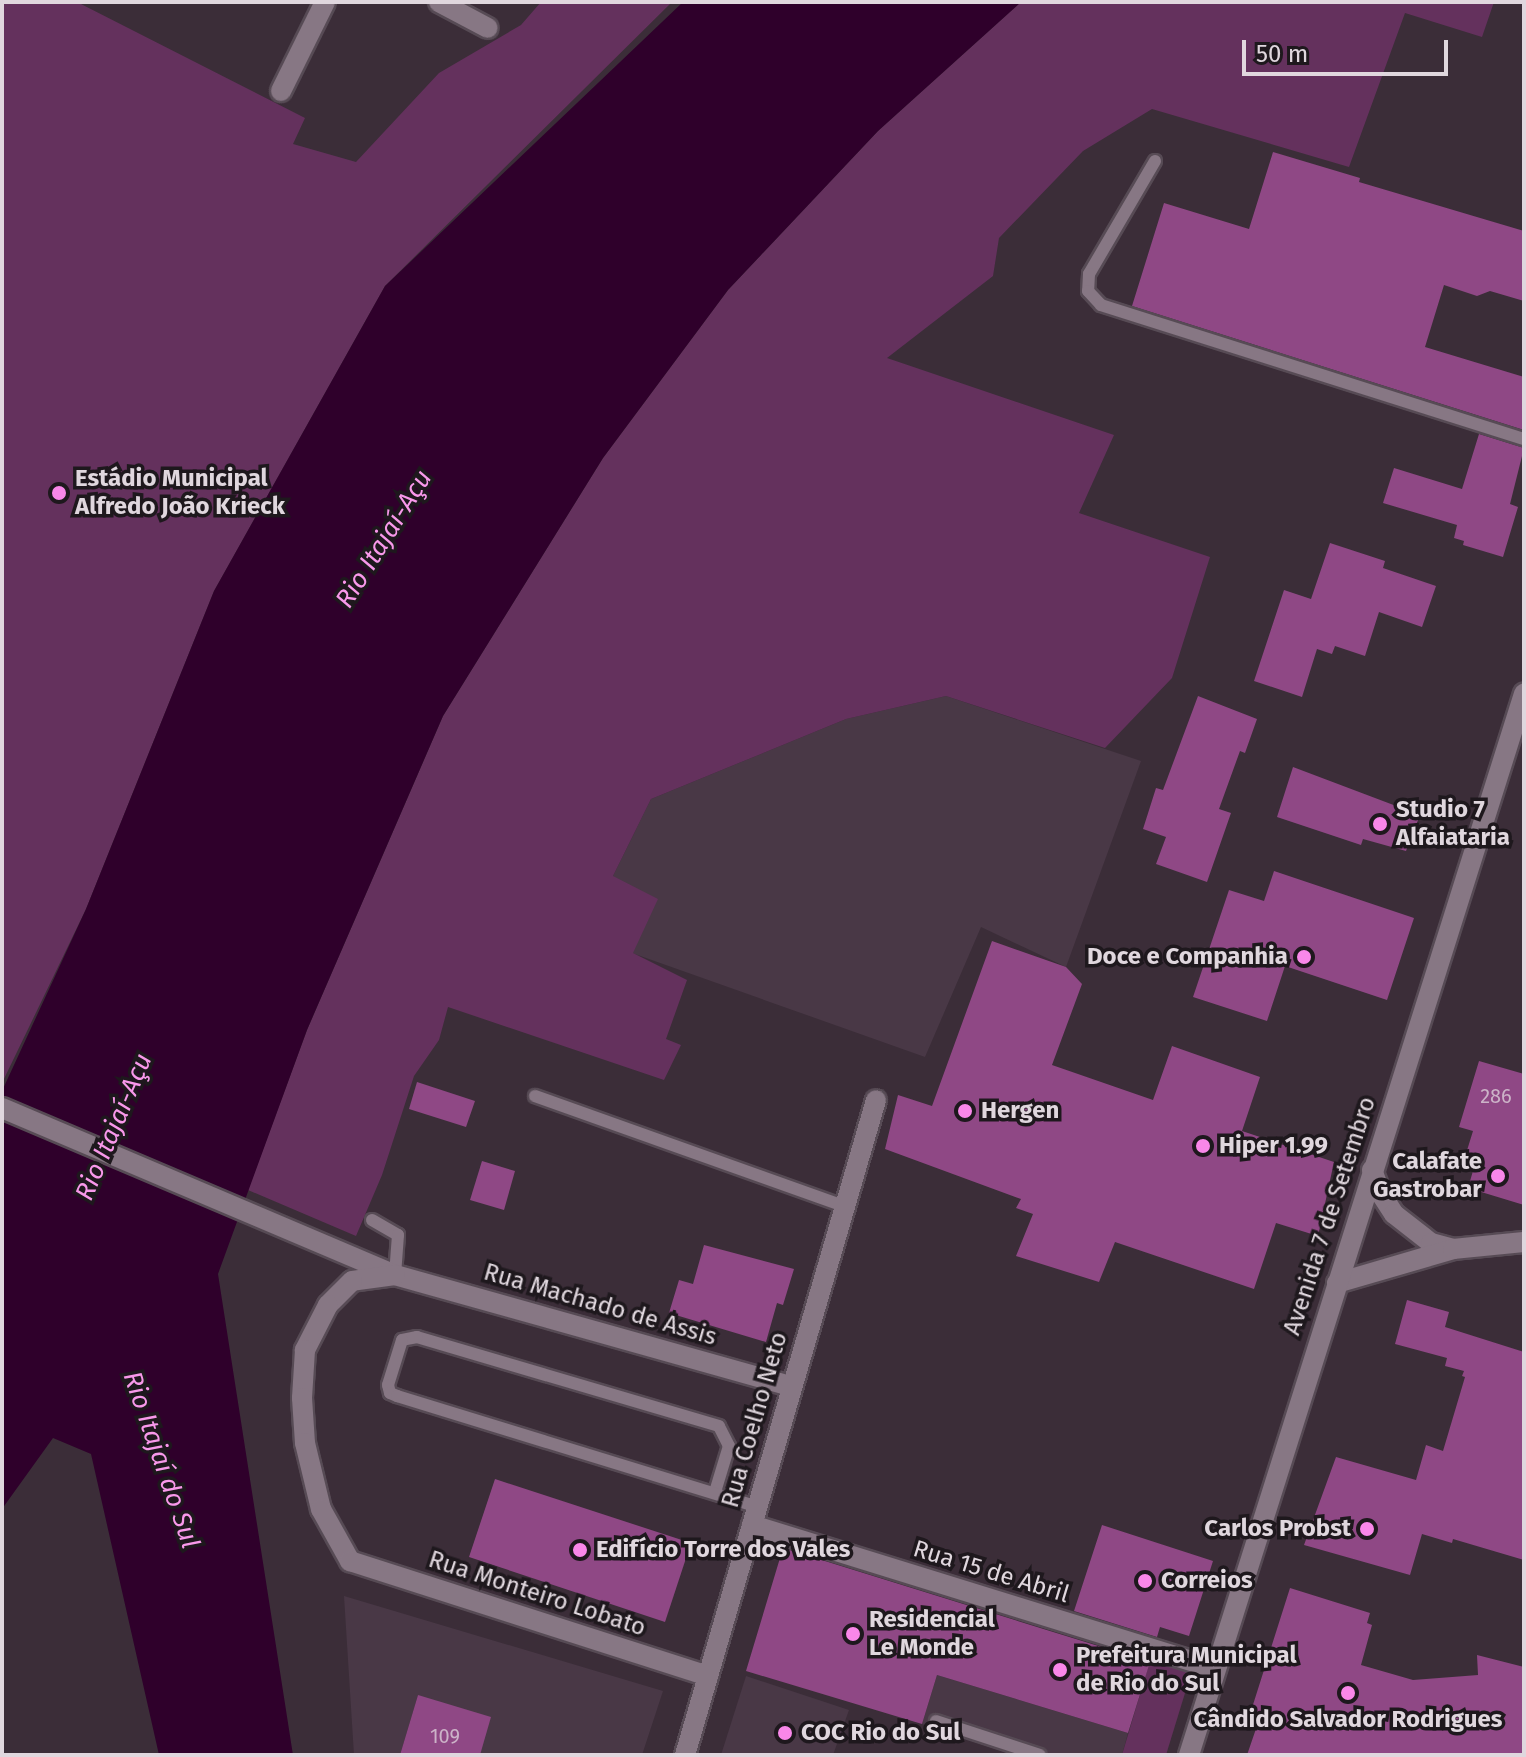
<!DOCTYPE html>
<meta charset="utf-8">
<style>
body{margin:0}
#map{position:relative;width:1526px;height:1757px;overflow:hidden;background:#3b2d38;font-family:"Fira Sans",sans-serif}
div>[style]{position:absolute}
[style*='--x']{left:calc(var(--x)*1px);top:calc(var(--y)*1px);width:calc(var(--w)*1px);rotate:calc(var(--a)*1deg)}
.built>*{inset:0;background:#493846}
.green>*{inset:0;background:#64315d}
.water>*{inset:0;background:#2f002b}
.building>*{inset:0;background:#8f4885}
.roads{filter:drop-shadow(2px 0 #574b55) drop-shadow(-2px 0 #574b55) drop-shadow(0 2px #574b55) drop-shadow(0 -2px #574b55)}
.service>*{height:12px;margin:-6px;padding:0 6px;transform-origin:6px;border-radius:6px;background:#877784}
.minor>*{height:20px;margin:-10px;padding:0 10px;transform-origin:10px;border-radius:10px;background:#877784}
.tertiary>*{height:20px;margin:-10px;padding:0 10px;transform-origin:10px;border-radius:10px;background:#877784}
.dots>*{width:22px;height:22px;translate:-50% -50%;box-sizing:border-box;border:4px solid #1e181d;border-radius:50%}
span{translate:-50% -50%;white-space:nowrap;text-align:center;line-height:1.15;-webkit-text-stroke:7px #1e181d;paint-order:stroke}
.number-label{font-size:20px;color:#ccb3c8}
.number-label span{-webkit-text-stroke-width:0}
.poi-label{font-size:24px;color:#e0d7de;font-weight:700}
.left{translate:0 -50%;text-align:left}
.right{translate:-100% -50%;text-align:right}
.street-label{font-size:24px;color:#e0d7de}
.water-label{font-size:26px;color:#f898ea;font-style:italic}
.frame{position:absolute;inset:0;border:4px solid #e0d7de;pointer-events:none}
.scale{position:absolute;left:1242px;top:40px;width:206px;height:36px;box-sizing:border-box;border:4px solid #e0d7de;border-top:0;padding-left:10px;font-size:24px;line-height:28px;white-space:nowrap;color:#e0d7de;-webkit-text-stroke:6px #1e181d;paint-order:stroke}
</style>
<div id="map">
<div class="built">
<i style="clip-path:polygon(946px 696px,1141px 761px,1066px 967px,981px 927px,925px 1057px,632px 953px,613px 876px,651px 799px,846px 719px)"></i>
<i style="clip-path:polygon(344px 1596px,663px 1691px,642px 1755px,480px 1755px,418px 1695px,400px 1755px,354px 1755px)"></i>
<i style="clip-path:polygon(937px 1675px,1128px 1733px,1122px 1755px,1021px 1755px,922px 1724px)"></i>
<i style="clip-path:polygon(746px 1676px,849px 1710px,833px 1755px,721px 1755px)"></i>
</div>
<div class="green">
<i style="clip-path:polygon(2px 2px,77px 2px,305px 118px,293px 144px,356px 162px,439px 73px,521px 25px,541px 2px,672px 2px,385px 286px,214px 591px,86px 909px,2px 1083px)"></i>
<i style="clip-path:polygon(1021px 2px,1494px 2px,1482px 37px,1405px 13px,1349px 167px,1152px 109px,1083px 151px,999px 238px,993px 276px,887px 358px,1114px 435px,1079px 513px,1210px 557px,1172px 678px,1105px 748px,946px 696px,846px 719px,651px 799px,613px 876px,658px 899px,633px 953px,687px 980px,666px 1039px,681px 1045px,664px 1080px,448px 1007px,439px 1040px,414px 1076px,382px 1175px,356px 1236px,248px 1190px,307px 1030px,443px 716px,603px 458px,728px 290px,878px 131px)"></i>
<i style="clip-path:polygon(1152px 1654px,1193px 1667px,1166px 1755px,1122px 1755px)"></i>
</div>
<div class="water">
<i style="clip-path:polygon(683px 2px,1021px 2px,878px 131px,728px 290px,603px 458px,443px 716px,307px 1030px,218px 1274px,293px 1755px,159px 1755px,91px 1454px,53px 1438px,2px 1509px,2px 1091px,86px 909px,214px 591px,385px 286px)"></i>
</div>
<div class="building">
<i style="clip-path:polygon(1273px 152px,1360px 178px,1359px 182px,1524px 231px,1524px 301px,1490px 291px,1477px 296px,1444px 285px,1425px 347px,1524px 377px,1524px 430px,1132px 306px,1164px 203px,1249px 229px)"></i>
<i style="clip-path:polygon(1479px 434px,1524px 448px,1510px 504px,1518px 507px,1503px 557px,1463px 545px,1464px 541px,1454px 538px,1457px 525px,1383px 503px,1394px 468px,1462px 489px)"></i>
<i style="clip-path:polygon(1330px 543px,1385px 561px,1383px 568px,1436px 586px,1422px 627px,1379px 612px,1365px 656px,1335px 646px,1332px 654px,1317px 649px,1302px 697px,1254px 681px,1284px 590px,1311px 599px)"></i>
<i style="clip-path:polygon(1198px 696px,1257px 719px,1245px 753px,1240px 751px,1219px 809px,1231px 813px,1207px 882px,1156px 864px,1166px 837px,1143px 829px,1156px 788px,1163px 790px)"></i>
<i style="clip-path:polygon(1293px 767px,1420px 815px,1406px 851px,1363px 839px,1361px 845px,1277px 817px)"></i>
<i style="clip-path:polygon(1274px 871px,1414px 918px,1387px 1000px,1285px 966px,1267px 1021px,1193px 997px,1229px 890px,1264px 901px)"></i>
<i style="clip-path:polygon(992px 941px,1066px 967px,1082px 984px,1052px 1065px,1153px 1100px,1172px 1046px,1260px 1077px,1242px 1131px,1334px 1162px,1318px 1236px,1276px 1223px,1254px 1289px,1115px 1242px,1099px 1282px,1016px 1256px,1033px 1214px,1016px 1208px,1021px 1199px,885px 1149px,898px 1095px,932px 1106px)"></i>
<i style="clip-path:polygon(1479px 1061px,1524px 1074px,1524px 1205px,1468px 1188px,1475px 1164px,1464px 1160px,1473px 1131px,1459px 1127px)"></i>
<i style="clip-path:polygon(417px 1082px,475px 1101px,466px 1127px,409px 1109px)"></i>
<i style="clip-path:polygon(482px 1161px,515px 1171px,504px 1210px,470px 1200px)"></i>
<i style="clip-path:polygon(704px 1245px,794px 1269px,783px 1305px,777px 1303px,766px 1342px,669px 1313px,679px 1280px,693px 1284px)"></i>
<i style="clip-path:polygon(1407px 1300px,1449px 1312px,1445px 1327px,1524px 1352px,1524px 1560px,1453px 1539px,1452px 1543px,1422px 1534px,1410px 1575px,1304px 1545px,1336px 1457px,1416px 1480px,1426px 1445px,1443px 1451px,1465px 1377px,1462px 1376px,1464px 1371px,1445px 1366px,1447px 1358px,1395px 1344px)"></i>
<i style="clip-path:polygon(495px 1479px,691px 1543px,665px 1622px,469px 1557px)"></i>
<i style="clip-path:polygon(1102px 1525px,1213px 1561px,1189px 1636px,1160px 1627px,1157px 1637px,1074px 1611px)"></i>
<i style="clip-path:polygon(783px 1548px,1150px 1662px,1128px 1733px,937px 1675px,922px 1724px,746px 1671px)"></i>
<i style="clip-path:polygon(1290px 1588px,1370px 1613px,1367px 1623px,1372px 1625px,1361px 1665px,1413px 1680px,1478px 1675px,1477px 1655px,1524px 1667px,1524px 1755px,1247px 1755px,1259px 1720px,1251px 1711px)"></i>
<i style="clip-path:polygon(418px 1695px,491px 1717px,480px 1755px,400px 1755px)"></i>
</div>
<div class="roads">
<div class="service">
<i style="--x:1155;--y:161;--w:131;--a:120.3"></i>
<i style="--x:1089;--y:274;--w:17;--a:93"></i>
<i style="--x:1088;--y:291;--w:19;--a:47"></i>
<i style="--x:1101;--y:305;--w:444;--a:17.6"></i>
<i style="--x:535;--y:1096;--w:328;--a:19.6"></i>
<i style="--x:372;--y:1220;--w:30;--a:30"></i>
<i style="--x:398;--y:1235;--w:40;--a:94.3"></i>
<i style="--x:715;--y:1492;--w:48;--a:-73.1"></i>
<i style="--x:729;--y:1446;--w:22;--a:-117"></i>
<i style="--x:719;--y:1426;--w:315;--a:-163.6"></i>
<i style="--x:417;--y:1337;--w:15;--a:169"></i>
<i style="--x:402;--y:1340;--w:47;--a:107.3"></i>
<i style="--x:388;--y:1385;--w:8;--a:76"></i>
<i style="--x:390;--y:1393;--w:8;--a:23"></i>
<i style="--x:397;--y:1396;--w:377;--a:17.1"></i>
<i style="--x:936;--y:1721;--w:109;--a:18.1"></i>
</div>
<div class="minor">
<i style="--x:439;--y:2;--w:55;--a:28"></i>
<i style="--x:281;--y:91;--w:99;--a:-63.7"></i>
<i style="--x:2;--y:1108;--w:427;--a:23"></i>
<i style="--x:395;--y:1275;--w:411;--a:15.7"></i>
<i style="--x:395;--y:1275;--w:43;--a:172.1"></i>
<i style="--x:352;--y:1281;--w:34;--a:135"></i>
<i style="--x:328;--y:1305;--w:51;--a:117.1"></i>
<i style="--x:305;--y:1350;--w:48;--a:93.6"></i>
<i style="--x:302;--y:1398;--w:45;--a:86.2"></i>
<i style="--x:305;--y:1443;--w:68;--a:76.4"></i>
<i style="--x:321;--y:1509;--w:60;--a:60.9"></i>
<i style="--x:350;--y:1561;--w:376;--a:17.8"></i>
<i style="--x:752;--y:1525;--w:484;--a:17.2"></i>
<i style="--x:685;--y:1755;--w:682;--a:-73.74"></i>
</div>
<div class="tertiary">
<i style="--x:1372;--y:1170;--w:26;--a:69"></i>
<i style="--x:1381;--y:1194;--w:24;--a:57"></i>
<i style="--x:1394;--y:1214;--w:47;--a:38.1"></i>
<i style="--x:1431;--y:1243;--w:23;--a:15"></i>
<i style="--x:1337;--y:1283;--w:121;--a:-16.3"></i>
<i style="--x:1453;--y:1249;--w:71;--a:-5.6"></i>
<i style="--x:1189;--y:1755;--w:1113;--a:-72.48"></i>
</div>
</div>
<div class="dots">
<i style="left:59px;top:493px;background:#f987e9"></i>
<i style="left:1380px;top:824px;background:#f987e9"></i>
<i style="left:1304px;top:957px;background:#f987e9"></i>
<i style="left:965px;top:1111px;background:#f987e9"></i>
<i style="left:1203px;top:1146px;background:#f987e9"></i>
<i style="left:1498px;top:1176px;background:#f987e9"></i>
<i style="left:1367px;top:1529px;background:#f987e9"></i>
<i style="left:580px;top:1550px;background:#f987e9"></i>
<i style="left:1145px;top:1581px;background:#f987e9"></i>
<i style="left:853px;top:1634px;background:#f987e9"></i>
<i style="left:1060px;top:1670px;background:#f987e9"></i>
<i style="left:1348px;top:1693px;background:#f987e9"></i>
<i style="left:785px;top:1733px;background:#f987e9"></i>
</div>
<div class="number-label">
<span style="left:1496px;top:1096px">286</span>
<span style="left:445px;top:1736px">109</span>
</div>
<div class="poi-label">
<span class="left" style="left:75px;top:493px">Estádio Municipal<br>Alfredo João Krieck</span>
<span class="left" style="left:1396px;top:824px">Studio 7<br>Alfaiataria</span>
<span class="right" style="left:1288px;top:957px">Doce e Companhia</span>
<span class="left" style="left:981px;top:1111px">Hergen</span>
<span class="left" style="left:1219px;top:1146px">Hiper 1.99</span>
<span class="right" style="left:1482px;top:1176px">Calafate<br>Gastrobar</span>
<span class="right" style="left:1351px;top:1529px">Carlos Probst</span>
<span class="left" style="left:596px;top:1550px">Edifício Torre dos Vales</span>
<span class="left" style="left:1161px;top:1581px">Correios</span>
<span class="left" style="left:869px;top:1634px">Residencial<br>Le Monde</span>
<span class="left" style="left:1076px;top:1670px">Prefeitura Municipal<br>de Rio do Sul</span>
<span style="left:1348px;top:1720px">Cândido Salvador Rodrigues</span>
<span class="left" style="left:801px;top:1733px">COC Rio do Sul</span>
</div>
<div class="street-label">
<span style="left:1330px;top:1216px;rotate:-72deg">Avenida 7 de Setembro</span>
<span style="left:600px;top:1305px;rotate:16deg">Rua Machado de Assis</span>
<span style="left:755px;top:1420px;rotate:-74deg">Rua Coelho Neto</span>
<span style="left:991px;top:1572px;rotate:17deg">Rua 15 de Abril</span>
<span style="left:537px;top:1594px;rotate:18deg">Rua Monteiro Lobato</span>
</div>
<div class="water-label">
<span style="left:384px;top:539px;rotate:-58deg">Rio Itajaí-Açu</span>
<span style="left:114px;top:1127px;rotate:-67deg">Rio Itajaí-Açu</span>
<span style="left:161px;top:1460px;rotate:71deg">Rio Itajaí do Sul</span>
</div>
<div class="frame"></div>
<div class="scale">50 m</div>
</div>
